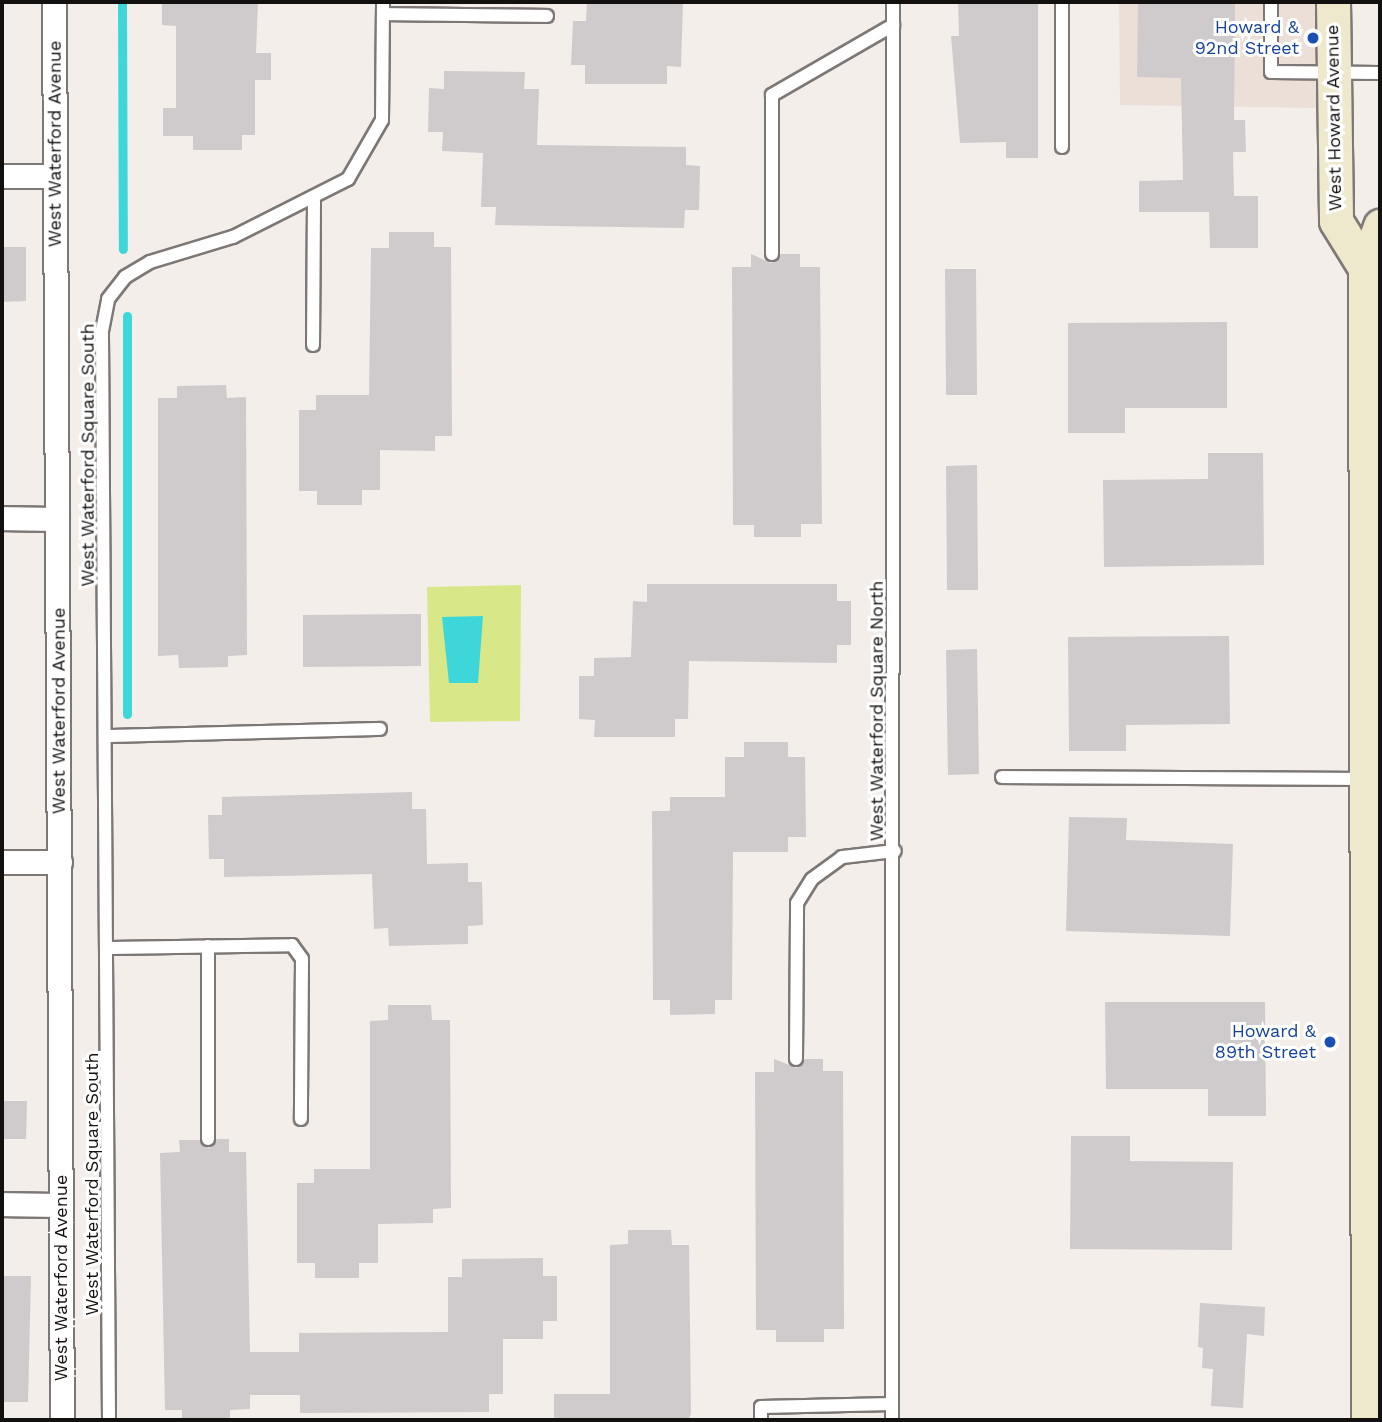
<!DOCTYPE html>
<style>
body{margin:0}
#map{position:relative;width:1382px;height:1422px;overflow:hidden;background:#f3eeea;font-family:"Work Sans",sans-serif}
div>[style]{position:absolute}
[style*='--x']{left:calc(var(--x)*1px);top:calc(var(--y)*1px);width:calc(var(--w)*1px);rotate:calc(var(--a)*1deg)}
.built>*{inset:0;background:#ebdfd7}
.green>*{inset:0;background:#d8e788}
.water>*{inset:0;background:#3dd7da}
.stream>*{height:9px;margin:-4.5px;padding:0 4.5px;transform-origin:4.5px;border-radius:4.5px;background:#3dd7da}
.building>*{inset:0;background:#cfcacc}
.roads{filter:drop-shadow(2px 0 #7d7876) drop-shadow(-2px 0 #7d7876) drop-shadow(0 2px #7d7876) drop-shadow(0 -2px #7d7876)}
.lane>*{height:12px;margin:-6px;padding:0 6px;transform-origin:6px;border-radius:6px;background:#fff}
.street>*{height:23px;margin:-11.5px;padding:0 11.5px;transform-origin:11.5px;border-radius:11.5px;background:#fff}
.secondary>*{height:33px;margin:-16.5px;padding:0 16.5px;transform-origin:16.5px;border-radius:16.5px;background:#eee9cd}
.dots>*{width:19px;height:19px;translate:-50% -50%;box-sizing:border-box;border:4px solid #fff;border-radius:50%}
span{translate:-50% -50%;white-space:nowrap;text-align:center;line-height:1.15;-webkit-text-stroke:6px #fff;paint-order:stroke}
.transit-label{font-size:18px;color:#164399}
.right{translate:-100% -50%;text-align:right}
.street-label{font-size:18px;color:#131110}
.frame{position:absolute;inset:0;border:4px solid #131110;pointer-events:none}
</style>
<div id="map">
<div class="built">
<i style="clip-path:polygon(1119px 2px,1318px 2px,1318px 108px,1120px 105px)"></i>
</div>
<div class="green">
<i style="clip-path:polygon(521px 585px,520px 721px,430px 722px,427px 587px)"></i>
</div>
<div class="water">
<i style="clip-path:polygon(483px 616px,478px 683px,449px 683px,442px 617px)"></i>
</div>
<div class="stream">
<i style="--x:122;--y:2;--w:247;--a:89.8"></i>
<i style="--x:127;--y:316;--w:398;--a:90"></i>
</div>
<div class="building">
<i style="clip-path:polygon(162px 2px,258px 2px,256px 53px,271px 53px,271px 80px,255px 80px,255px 135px,242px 135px,242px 150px,193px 150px,193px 136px,163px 136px,163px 108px,176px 108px,176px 26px,162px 25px)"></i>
<i style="clip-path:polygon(587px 2px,683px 2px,681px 67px,667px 66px,667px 84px,585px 84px,585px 65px,571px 65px,573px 21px,586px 21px)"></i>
<i style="clip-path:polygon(958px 2px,1038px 2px,1038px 158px,1006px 158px,1006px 142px,960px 143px,951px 36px,959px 36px)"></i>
<i style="clip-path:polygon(1138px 2px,1235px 2px,1234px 120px,1245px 120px,1246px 152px,1233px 152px,1234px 196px,1258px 196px,1258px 248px,1210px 248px,1209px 212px,1139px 212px,1139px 181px,1183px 180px,1181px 78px,1137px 77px)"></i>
<i style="clip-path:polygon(444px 71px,525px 72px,524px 89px,539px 89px,537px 145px,686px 147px,686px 165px,700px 166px,699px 210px,685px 210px,684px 228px,495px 225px,496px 207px,481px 207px,483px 153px,442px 151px,443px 132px,428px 132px,429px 88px,444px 89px)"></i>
<i style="clip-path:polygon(389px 232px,434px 232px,434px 247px,451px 247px,452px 436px,435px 436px,435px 451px,380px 450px,380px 490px,362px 490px,362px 505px,317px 505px,317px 491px,299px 491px,299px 410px,316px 410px,316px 395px,369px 395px,371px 248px,389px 248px)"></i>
<i style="clip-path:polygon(2px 247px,26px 247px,26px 301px,2px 302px)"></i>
<i style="clip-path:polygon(751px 254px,771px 263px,781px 254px,800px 254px,800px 267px,820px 267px,822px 524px,801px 524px,801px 537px,754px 537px,754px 525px,733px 525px,732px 267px,751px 267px)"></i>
<i style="clip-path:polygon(945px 269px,976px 269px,977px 395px,946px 395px)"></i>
<i style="clip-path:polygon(1227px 322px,1227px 408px,1125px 408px,1125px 433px,1068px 433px,1068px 323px)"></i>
<i style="clip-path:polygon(226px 385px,227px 398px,246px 397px,247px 655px,228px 656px,228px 667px,179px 668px,178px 655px,158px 656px,158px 398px,177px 398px,177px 386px)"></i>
<i style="clip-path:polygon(1208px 453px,1263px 453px,1264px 565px,1104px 567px,1103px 480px,1208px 479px)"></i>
<i style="clip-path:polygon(977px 465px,978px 590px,947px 590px,946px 466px)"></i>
<i style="clip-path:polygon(647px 584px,837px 584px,837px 601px,851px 601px,851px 645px,837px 645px,837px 663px,689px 661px,688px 719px,675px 719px,675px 737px,594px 737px,595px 720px,579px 719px,579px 676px,594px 676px,594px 658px,631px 657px,633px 601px,647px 602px)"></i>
<i style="clip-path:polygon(421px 614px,421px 666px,303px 667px,303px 615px)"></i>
<i style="clip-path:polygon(1229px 636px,1230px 724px,1126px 725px,1126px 751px,1069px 751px,1068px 637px)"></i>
<i style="clip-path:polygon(977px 649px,979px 774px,948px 775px,946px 650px)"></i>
<i style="clip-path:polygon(744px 742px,788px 742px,788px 757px,805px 757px,806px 837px,788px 837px,788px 852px,733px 852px,732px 1000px,715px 1000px,715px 1014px,670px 1015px,670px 1000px,653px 1000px,652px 811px,670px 811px,670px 797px,725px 797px,725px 757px,744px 757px)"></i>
<i style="clip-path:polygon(412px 792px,412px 809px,426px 809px,427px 864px,468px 863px,468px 882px,482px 882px,483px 925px,468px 926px,468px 944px,389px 946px,388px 928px,374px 929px,372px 874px,224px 877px,224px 859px,209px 859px,208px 815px,222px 815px,222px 797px)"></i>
<i style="clip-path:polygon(1069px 817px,1127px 818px,1126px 840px,1233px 844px,1230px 936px,1066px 931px)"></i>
<i style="clip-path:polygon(1105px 1002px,1265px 1002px,1266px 1116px,1208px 1116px,1208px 1089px,1106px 1089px)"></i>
<i style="clip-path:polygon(388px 1005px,431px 1005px,432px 1020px,450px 1020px,451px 1208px,433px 1209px,433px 1223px,378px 1224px,378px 1263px,359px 1263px,359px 1278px,315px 1278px,315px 1263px,297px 1263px,297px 1183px,314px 1183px,314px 1169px,370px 1169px,370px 1021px,388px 1020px)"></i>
<i style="clip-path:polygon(774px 1059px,797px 1068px,805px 1059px,823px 1059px,823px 1071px,843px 1071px,844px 1329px,824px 1329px,824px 1342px,776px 1342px,776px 1330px,756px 1330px,755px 1072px,774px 1072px)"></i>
<i style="clip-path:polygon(2px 1101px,27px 1101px,26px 1139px,2px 1139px)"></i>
<i style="clip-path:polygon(1071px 1136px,1130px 1136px,1130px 1161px,1233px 1162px,1232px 1250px,1070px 1249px)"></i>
<i style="clip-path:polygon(217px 1139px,229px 1139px,229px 1152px,246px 1152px,250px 1352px,299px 1352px,299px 1333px,448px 1332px,448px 1277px,462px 1277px,462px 1259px,543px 1258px,543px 1276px,557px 1276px,557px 1321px,543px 1321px,543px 1339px,503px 1339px,503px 1394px,489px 1394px,489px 1412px,300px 1413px,300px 1395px,250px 1395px,250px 1409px,230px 1410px,230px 1420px,182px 1420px,182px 1410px,165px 1410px,160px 1153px,180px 1152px,179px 1140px,199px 1140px,209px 1148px)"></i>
<i style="clip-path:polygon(628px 1230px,671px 1230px,672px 1245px,689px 1245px,691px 1414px,688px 1420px,554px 1420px,554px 1394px,610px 1394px,610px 1245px,628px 1244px)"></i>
<i style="clip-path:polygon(2px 1276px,31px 1276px,28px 1402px,2px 1402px)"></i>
<i style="clip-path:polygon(1200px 1303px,1265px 1307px,1264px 1336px,1247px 1334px,1243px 1408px,1211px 1406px,1213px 1369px,1202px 1368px,1203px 1348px,1198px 1347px)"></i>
</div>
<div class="roads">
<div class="lane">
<i style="--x:1062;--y:2;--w:145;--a:90"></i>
<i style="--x:1271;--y:2;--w:70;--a:90"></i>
<i style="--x:1271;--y:72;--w:109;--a:0.5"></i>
<i style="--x:383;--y:14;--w:164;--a:0.7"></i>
<i style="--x:772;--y:254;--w:159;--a:-90"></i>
<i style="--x:772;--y:95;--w:140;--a:-30"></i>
<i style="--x:313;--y:345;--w:144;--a:-89.6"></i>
<i style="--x:107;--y:736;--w:273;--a:-1.5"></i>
<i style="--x:1002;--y:777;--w:362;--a:0.3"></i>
<i style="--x:110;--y:948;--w:182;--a:-0.9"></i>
<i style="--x:292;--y:945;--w:17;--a:54"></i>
<i style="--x:302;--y:959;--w:160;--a:90.4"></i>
<i style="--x:796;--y:1059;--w:156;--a:-89.6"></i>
<i style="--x:797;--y:903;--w:28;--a:-58"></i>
<i style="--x:812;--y:879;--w:37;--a:-36"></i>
<i style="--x:842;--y:857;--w:53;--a:-6.5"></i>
<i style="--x:208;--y:1139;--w:193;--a:-90"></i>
<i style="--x:109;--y:1420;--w:1089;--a:-90.37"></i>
<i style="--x:102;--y:331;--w:33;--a:-79"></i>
<i style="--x:108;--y:299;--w:28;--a:-52"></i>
<i style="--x:125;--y:277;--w:29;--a:-31"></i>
<i style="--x:150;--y:262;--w:87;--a:-16.8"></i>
<i style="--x:233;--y:237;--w:129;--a:-26.8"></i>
<i style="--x:348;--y:179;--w:68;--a:-60"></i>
<i style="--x:382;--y:120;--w:118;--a:-89.5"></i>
<i style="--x:761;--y:1420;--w:13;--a:-90"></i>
<i style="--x:761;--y:1407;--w:131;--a:-1.3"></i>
<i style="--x:892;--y:1420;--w:1418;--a:-89.96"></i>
</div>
<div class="street">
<i style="--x:54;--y:2;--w:1418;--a:89.68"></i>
<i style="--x:2;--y:176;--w:53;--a:0"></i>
<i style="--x:2;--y:518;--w:55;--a:1"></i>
<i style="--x:2;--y:862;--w:58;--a:0"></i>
<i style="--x:2;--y:1204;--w:59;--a:1"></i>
</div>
<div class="secondary">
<i style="--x:1333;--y:2;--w:219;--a:89.2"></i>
<i style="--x:1336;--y:221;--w:55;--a:58.3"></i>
<i style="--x:1368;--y:1420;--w:1152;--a:-90.15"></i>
<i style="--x:1365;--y:268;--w:45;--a:-70.3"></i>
</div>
</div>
<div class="dots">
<i style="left:1313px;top:38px;background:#1a4fb4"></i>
<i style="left:1330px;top:1042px;background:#1a4fb4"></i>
</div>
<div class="transit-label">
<span class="right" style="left:1299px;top:38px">Howard &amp;<br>92nd Street</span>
<span class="right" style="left:1316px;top:1042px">Howard &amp;<br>89th Street</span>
</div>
<div class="street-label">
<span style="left:1334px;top:118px;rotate:-91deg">West Howard Avenue</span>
<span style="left:55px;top:144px;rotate:-90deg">West Waterford Avenue</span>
<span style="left:88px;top:455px;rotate:-90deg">West Waterford Square South</span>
<span style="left:59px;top:711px;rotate:-90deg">West Waterford Avenue</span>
<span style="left:877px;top:711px;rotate:-90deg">West Waterford Square North</span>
<span style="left:92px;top:1184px;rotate:-90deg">West Waterford Square South</span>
<span style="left:61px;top:1278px;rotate:-90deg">West Waterford Avenue</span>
</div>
<div class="frame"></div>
</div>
